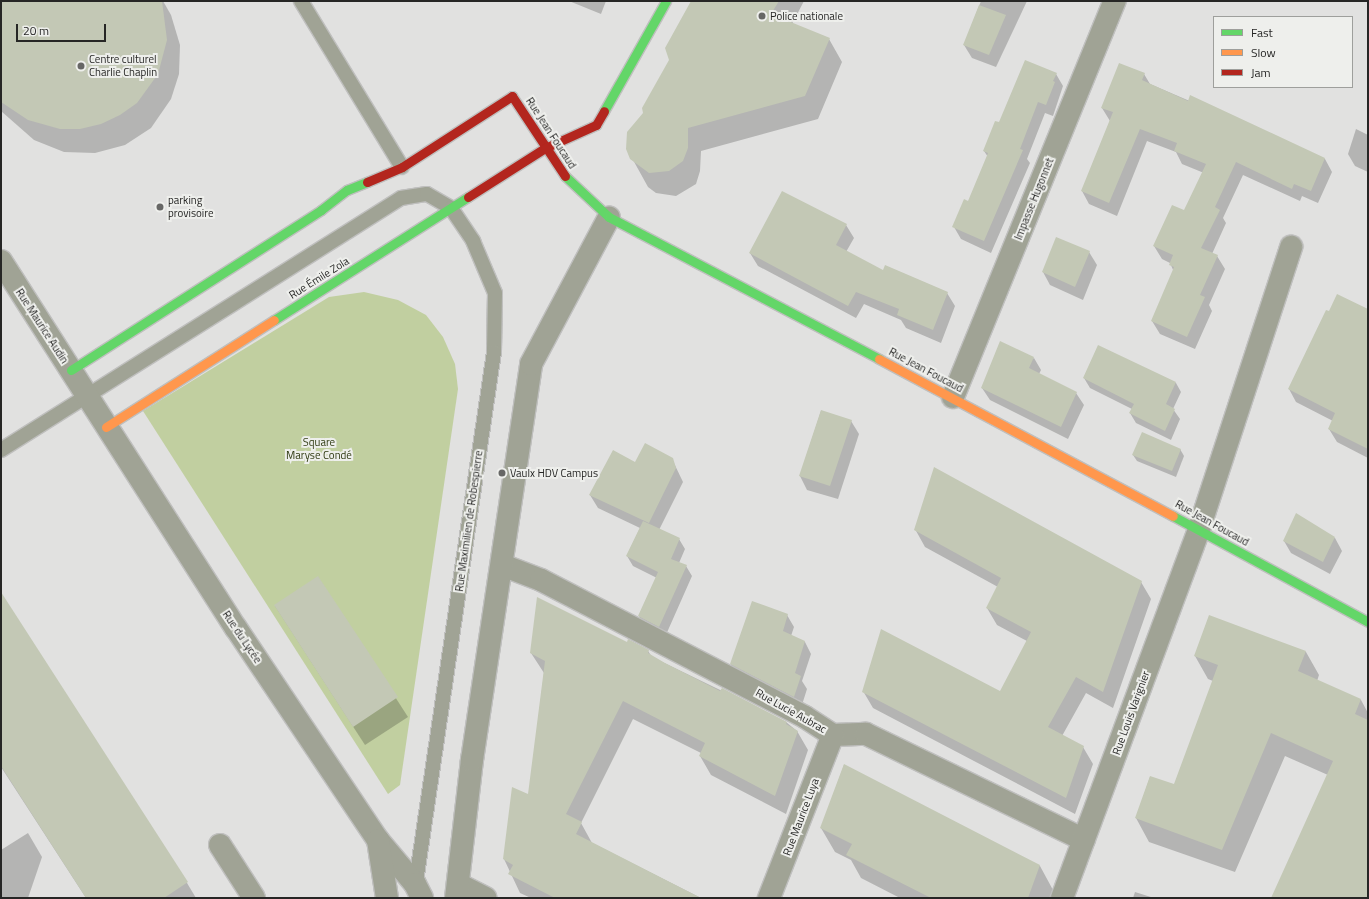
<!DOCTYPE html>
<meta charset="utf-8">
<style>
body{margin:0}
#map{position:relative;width:1369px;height:899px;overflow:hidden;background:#e1e1e0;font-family:"Titillium Web",sans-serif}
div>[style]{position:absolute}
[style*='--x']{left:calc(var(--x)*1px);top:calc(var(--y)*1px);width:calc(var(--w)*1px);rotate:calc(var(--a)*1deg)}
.green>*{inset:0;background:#c1cfa0}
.shadow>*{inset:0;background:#0003}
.building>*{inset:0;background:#c3c8b5}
.roads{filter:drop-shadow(1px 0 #bfbfbe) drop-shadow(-1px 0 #bfbfbe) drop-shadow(0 1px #bfbfbe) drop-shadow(0 -1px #bfbfbe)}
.lane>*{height:14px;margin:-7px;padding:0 7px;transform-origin:7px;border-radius:7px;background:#a0a395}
.street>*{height:22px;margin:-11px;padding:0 11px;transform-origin:11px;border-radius:11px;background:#a0a395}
.fast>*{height:9px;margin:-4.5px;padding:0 4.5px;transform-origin:4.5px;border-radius:4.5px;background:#63d668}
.slow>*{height:9px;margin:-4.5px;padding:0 4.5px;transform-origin:4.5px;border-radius:4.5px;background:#ff974d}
.jam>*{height:9px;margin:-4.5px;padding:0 4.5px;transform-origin:4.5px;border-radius:4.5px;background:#b3261e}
.dots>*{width:11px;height:11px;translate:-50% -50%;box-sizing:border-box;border:2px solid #eeefec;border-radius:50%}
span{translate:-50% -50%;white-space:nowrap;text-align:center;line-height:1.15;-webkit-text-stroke:4px #eeefec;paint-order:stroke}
.poi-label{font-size:11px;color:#262625}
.left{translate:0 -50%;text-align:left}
.street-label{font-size:11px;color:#262625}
.park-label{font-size:11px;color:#2f3a11}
.frame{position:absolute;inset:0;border:2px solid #262625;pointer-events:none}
.legend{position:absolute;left:1213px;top:16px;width:140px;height:72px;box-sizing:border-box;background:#eeefec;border:1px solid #9e9f9c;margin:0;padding:5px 7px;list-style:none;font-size:12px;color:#262625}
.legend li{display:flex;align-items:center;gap:8px;height:20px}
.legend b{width:20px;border:1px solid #9e9f9c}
.scale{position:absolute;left:16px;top:24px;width:90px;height:18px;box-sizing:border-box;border:2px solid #262625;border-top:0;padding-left:5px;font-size:12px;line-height:14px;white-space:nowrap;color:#262625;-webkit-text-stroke:3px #eeefec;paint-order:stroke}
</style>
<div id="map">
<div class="green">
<i style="clip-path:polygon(364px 292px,398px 300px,426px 315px,443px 337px,455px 364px,458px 389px,400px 785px,388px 794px,143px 411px,329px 297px)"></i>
</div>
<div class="shadow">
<i style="clip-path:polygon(1px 1px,163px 1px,171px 15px,180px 45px,179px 74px,171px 99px,151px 128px,125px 145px,95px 153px,64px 152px,34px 140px,1px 111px)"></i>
<i style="clip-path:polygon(569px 1px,606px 1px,601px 14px)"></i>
<i style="clip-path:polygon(693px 1px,804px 1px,792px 24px,829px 39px,842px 62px,818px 119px,701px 151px,700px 171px,696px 184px,676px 196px,656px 193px,648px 187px,627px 149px,670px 60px)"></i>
<i style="clip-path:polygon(981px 1px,1027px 1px,996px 67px,972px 58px,964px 45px)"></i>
<i style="clip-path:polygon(1056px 74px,1063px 86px,1053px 116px,1045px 113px,1027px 159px,1030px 163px,991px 253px,961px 239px,954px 227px,969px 202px,988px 157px,984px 151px,1000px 123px)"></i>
<i style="clip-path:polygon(1144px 74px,1150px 84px,1325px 159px,1332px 172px,1318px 203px,1302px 196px,1300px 201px,1243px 175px,1223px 218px,1226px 223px,1212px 254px,1217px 256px,1225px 269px,1209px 305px,1212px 311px,1195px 349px,1160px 334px,1152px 321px,1174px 272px,1170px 263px,1162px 259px,1154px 246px,1185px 212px,1204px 173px,1182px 164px,1176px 152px,1147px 141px,1117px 216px,1089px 204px,1082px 191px,1110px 121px,1102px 108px)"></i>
<i style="clip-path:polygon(1356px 129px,1368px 135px,1368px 172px,1355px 166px,1348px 154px)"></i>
<i style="clip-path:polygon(846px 225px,854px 238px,846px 252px,883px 271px,947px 293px,955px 306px,941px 343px,906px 328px,901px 320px,864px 304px,856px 318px,758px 266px,750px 253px)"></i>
<i style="clip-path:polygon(1089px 252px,1097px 265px,1083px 300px,1050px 285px,1043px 272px)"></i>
<i style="clip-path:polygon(1368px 310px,1368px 458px,1337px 442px,1329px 429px,1333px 421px,1296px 402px,1289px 389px,1329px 313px)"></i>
<i style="clip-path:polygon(1034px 358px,1041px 370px,1039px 374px,1076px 393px,1084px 405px,1068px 439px,990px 400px,982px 388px)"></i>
<i style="clip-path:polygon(1084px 378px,1176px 383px,1181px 392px,1173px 409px,1180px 419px,1171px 440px,1136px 423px,1130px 413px,1132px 409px,1090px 388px)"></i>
<i style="clip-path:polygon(821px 411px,851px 421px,859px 434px,838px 499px,807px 490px,800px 476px)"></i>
<i style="clip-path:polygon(1180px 449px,1184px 456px,1176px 477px,1137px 461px,1133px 455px)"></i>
<i style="clip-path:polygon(672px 459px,683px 482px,659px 530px,679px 539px,685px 549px,679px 563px,686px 566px,692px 576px,665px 637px,645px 627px,639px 616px,657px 578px,633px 566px,627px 556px,640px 528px,598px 508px,590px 495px,635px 463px)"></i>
<i style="clip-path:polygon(915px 529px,1141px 582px,1151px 599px,1113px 708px,1086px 693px,1062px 736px,1083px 747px,1093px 764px,1075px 814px,873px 708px,863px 691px,1001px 692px,1027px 641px,997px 625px,987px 608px,998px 587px,925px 547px)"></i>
<i style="clip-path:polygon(1335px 538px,1342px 551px,1330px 574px,1291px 553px,1284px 541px)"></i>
<i style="clip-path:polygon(318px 577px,408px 717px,365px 745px,275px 606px)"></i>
<i style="clip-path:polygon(1px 594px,187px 883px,196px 898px,86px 898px,1px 767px)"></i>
<i style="clip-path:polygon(787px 615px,794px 627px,791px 636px,805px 642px,811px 654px,802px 681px,807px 689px,801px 708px,738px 676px,731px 664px)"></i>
<i style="clip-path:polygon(627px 644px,648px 651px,652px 657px,786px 722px,797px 731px,808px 750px,786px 814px,711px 775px,700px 756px,701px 753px,633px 719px,581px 823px,592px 843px,701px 898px,531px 898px,520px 893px,504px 859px,529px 796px,544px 673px,531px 653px)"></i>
<i style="clip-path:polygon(1306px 652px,1319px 675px,1317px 681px,1361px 700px,1368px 713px,1368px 898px,1272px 898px,1328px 775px,1285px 756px,1235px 872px,1149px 842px,1136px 818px,1150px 777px,1174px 786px,1213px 681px,1208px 679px,1195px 656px)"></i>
<i style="clip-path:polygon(844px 765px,1040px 866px,1053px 890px,1050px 898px,900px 898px,861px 878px,851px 860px,835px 852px,821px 828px)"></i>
<i style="clip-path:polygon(28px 833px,42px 857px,28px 898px,1px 898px,1px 850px)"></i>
<i style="clip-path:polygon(1135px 892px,1154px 898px,1133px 898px)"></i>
</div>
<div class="building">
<i style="clip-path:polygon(1px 1px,162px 1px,167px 40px,158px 74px,137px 103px,120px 115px,101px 124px,80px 129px,60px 129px,28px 120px,1px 102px)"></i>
<i style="clip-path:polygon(691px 1px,779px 1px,771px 14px,830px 38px,805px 96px,688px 128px,688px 148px,683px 161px,669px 171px,649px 173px,630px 159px,626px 149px,627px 132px,643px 113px,642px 108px,669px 60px,665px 48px)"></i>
<i style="clip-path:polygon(979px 5px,1006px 15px,989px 55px,963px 45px)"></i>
<i style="clip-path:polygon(1025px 60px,1057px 73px,1053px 81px,1055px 82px,1046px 105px,1038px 102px,1020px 149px,1023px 150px,984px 241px,952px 227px,964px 199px,968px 201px,988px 153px,983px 151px,995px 121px,999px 122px)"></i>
<i style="clip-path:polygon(1119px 63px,1145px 73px,1142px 80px,1188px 101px,1190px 95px,1325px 158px,1311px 191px,1294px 184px,1292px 189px,1236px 162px,1215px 207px,1220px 210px,1201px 248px,1218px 255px,1200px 295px,1205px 297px,1187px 337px,1151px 321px,1174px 267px,1169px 265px,1173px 255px,1153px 246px,1172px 205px,1184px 210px,1206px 164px,1174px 151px,1177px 143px,1140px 129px,1109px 203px,1081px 191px,1113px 112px,1101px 108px)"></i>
<i style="clip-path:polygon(782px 191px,847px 224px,836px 245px,883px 270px,885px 265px,948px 292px,933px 330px,897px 315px,899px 309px,856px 292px,848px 306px,749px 253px)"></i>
<i style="clip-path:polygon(1056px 237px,1090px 251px,1075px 287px,1042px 272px)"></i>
<i style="clip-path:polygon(1337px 294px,1368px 309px,1368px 449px,1328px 429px,1335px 413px,1288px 389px,1326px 310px,1329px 311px)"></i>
<i style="clip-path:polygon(1000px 341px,1034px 357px,1029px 368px,1077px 392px,1061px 427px,981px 388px)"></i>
<i style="clip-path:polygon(1098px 345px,1176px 382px,1166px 404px,1175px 409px,1165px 431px,1129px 413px,1134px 404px,1083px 378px)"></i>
<i style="clip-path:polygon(821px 410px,852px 420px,830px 486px,799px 476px)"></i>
<i style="clip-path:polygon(1142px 432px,1181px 449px,1172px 471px,1132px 455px)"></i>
<i style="clip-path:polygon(645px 443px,673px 458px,676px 468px,649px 523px,589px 495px,613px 450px,635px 462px)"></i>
<i style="clip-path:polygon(934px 467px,1142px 581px,1103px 692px,1076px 677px,1048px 727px,1084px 746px,1066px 798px,862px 692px,881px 629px,1000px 691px,1031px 632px,986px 608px,1001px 578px,914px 530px)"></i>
<i style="clip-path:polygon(1296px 513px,1335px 537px,1323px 562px,1283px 541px)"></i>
<i style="clip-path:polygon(643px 521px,680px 538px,671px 559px,687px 565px,659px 627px,638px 616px,658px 572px,626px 556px)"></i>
<i style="clip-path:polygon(318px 576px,398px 697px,353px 727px,274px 605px)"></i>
<i style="clip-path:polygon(1px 592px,188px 882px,164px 898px,86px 898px,1px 766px)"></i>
<i style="clip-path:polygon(537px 597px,627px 642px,628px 639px,649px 650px,648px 653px,665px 663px,720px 691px,722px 688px,787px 722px,786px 724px,798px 731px,775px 796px,699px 756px,705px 743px,623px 701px,566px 814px,582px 822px,576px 834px,701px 898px,555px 898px,508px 874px,513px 865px,503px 859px,512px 787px,528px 794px,545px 661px,530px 653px)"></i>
<i style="clip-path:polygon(752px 601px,788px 614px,783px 631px,805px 641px,795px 673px,801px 676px,794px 697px,730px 664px)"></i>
<i style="clip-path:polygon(1209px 615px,1306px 651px,1298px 671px,1361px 699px,1355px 714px,1368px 720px,1368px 898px,1271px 898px,1333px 761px,1271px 733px,1222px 850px,1135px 818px,1150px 776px,1174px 784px,1218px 665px,1194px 656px)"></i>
<i style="clip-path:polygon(844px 764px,1040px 865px,1028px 898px,931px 898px,846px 855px,852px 844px,820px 828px)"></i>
</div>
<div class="roads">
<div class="lane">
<i style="--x:301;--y:1;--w:194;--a:58.7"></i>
<i style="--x:1;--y:450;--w:473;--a:-32.2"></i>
<i style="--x:401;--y:198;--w:26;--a:-9"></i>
<i style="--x:427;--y:194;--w:28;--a:30"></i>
<i style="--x:451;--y:208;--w:40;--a:56"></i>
<i style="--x:473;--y:241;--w:56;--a:67.1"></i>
<i style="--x:495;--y:293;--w:59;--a:91"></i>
<i style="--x:494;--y:352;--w:542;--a:98.38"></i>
</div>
<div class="street">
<i style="--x:1;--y:261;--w:436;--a:57.4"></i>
<i style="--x:236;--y:628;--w:255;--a:56.2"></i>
<i style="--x:378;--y:840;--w:57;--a:49.9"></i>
<i style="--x:415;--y:884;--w:16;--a:63"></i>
<i style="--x:953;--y:397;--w:428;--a:-67.8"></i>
<i style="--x:502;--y:565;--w:42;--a:21"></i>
<i style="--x:541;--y:580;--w:297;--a:27.4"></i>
<i style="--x:805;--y:717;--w:33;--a:33"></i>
<i style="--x:833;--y:735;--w:33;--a:-2"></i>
<i style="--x:866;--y:734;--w:242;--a:25.9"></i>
<i style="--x:378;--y:840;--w:59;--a:81.2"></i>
<i style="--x:220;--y:845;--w:63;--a:57.3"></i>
<i style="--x:458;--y:884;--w:31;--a:27"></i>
<i style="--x:456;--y:898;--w:139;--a:-83.4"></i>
<i style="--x:472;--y:760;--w:400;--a:-81.5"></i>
<i style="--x:531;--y:364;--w:166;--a:-62"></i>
<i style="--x:769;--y:898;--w:175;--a:-68.6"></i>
<i style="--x:1062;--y:898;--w:394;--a:-69.6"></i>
<i style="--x:1199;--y:529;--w:297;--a:-71.9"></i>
</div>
<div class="fast">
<i style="--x:604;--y:111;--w:126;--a:-60.6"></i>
<i style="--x:565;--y:176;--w:60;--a:43"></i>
<i style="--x:609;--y:217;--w:305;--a:27.7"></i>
<i style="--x:274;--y:320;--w:230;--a:-32.4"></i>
<i style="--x:71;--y:370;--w:297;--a:-32.6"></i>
<i style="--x:321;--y:210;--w:33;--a:-38"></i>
<i style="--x:347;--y:190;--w:22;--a:-22"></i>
<i style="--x:1173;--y:516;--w:222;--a:28.5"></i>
</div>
<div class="slow">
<i style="--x:879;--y:359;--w:333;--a:28.1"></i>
<i style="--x:106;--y:427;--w:199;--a:-32.5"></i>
</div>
<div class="jam">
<i style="--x:367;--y:182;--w:38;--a:-23"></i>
<i style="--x:402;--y:167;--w:131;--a:-32.8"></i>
<i style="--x:512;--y:96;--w:96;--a:56.5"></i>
<i style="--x:468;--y:197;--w:91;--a:-32.5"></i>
<i style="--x:545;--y:148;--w:56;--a:-24.3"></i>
<i style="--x:596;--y:125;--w:16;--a:-60"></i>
</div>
</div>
<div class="dots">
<i style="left:762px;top:16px;background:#676766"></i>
<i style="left:81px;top:66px;background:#676766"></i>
<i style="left:160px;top:207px;background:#676766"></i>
<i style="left:502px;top:473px;background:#676766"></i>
</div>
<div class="poi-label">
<span class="left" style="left:770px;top:16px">Police nationale</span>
<span class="left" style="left:89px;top:66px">Centre culturel<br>Charlie Chaplin</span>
<span class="left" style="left:168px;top:207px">parking<br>provisoire</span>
<span class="left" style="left:510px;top:473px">Vaulx HDV Campus</span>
</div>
<div class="street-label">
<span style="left:551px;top:133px;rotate:57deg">Rue Jean Foucaud</span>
<span style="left:1034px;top:199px;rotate:-68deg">Impasse Hugonnet</span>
<span style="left:319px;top:278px;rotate:-32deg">Rue Émile Zola</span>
<span style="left:42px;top:326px;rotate:57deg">Rue Maurice Audin</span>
<span style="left:926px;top:370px;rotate:28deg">Rue Jean Foucaud</span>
<span style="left:469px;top:521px;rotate:-82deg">Rue Maximilien de Robespierre</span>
<span style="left:1212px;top:523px;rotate:29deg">Rue Jean Foucaud</span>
<span style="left:242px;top:637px;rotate:56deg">Rue du Lycée</span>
<span style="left:791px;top:711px;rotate:29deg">Rue Lucie Aubrac</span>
<span style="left:1131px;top:713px;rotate:-70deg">Rue Louis Varignier</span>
<span style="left:801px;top:817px;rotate:-69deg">Rue Maurice Luya</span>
</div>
<div class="park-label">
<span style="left:319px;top:449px">Square<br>Maryse Condé</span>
</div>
<div class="frame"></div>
<ul class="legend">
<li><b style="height:5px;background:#63d668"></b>Fast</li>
<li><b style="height:5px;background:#ff974d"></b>Slow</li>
<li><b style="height:5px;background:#b3261e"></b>Jam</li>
</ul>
<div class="scale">20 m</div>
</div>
